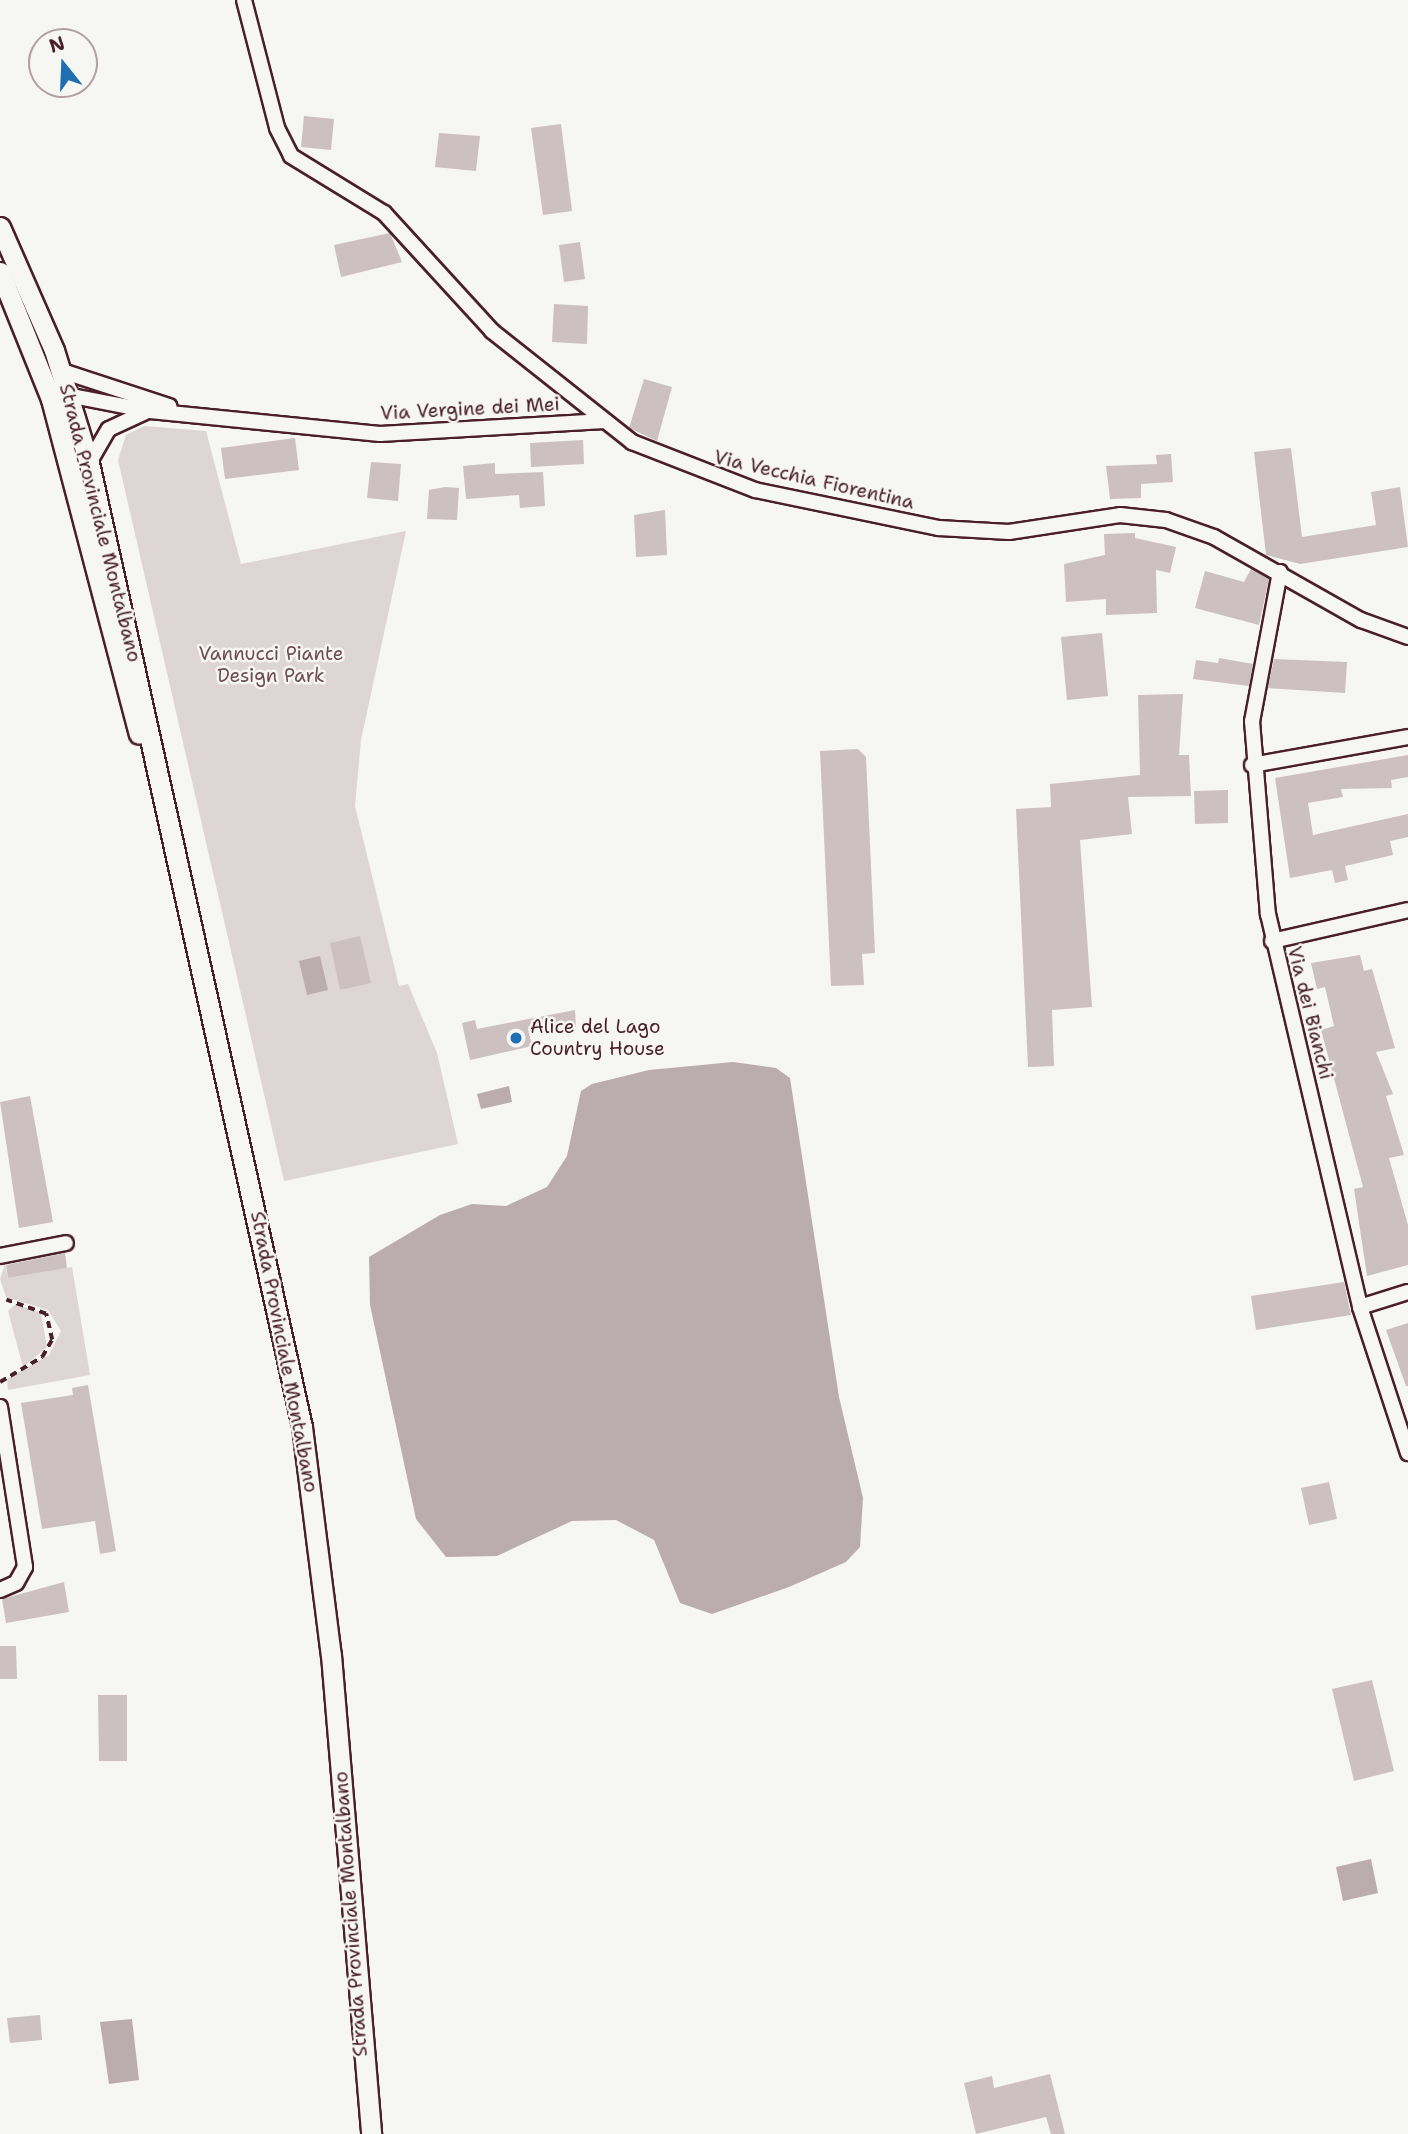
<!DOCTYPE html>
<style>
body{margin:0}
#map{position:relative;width:1408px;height:2134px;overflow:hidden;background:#f6f6f2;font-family:"Shantell Sans",sans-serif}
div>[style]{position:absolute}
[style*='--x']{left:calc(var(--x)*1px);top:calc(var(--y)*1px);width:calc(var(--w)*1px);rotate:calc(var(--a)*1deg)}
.green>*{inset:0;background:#ddd6d5}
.water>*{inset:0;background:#bbadae}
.building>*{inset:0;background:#ccc1c0}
.path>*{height:3.5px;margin-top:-1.75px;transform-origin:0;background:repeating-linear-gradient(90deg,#4a1f2b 0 7px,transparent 0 12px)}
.roads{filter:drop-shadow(2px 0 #4a1f2b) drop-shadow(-2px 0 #4a1f2b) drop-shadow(0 2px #4a1f2b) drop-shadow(0 -2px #4a1f2b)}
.minor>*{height:14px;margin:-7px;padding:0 7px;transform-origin:7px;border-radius:7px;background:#f6f6f2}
.secondary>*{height:19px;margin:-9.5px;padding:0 9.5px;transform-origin:9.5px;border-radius:9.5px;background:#f6f6f2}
.dots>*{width:19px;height:19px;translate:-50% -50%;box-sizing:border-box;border:4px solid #f6f6f2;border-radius:50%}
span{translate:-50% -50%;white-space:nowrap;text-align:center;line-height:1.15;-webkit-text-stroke:5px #f6f6f2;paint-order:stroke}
.street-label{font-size:19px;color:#4a1f2b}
.park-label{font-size:19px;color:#6f4d56}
.poi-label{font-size:19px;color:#4a1f2b}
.left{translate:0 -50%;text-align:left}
.north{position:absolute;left:28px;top:28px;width:70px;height:70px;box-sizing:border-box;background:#f6f6f2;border:2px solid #b1a0a2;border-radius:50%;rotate:342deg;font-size:19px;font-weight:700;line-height:28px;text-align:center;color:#4a1f2b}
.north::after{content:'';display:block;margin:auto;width:24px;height:32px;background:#1f6fb2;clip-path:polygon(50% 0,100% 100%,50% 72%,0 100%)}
</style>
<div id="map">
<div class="green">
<i style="clip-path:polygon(144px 426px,206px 431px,241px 564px,406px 531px,361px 740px,355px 806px,399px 986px,408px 984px,437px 1053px,458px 1144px,284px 1181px,118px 460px,126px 435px)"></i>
<i style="clip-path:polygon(5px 1264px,8px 1278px,72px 1267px,90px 1375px,8px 1390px,7px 1379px,49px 1355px,61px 1331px,48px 1310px,6px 1297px,0 1279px)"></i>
<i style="clip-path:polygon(16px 1304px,41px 1313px,47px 1347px,23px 1367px,8px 1311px)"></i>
</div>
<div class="water">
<i style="clip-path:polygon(320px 956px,328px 990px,307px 995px,299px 961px)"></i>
<i style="clip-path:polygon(733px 1062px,776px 1068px,790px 1078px,839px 1397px,863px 1498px,860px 1547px,846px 1562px,789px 1587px,712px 1614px,680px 1603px,654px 1540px,616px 1520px,572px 1521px,497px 1556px,446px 1557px,416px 1519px,370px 1305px,369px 1257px,440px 1215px,472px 1204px,506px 1206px,547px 1187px,567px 1156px,581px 1091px,592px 1084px,649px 1070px)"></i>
<i style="clip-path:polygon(509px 1086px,512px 1102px,481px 1109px,477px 1094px)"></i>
<i style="clip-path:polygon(1371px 1859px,1378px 1893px,1343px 1901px,1336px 1867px)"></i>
<i style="clip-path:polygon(132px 2019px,139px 2080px,109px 2084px,100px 2022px)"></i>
</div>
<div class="building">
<i style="clip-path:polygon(304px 116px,334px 119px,331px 150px,301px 147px)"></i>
<i style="clip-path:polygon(561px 124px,572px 211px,543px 215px,531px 128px)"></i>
<i style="clip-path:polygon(439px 133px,480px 136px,476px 171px,435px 167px)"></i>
<i style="clip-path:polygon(390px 233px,402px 262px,341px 277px,334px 245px)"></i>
<i style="clip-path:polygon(580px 242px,585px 279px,564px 282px,559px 245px)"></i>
<i style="clip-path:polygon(554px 304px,588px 306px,587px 344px,552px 342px)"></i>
<i style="clip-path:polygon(644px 379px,672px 387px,657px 441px,629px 428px)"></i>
<i style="clip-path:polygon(295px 438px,299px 470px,225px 479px,221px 448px)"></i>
<i style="clip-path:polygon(583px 440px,584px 464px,531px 467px,530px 443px)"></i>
<i style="clip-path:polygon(1291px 448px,1302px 537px,1376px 525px,1371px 492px,1400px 487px,1408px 547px,1300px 564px,1266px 555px,1254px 452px)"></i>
<i style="clip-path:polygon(1171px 454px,1173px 482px,1141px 484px,1141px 498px,1110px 499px,1106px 466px,1157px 464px,1156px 455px)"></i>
<i style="clip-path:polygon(371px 462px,401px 464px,398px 501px,367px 498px)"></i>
<i style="clip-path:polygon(495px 463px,495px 474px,543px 472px,545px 506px,520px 508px,519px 495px,466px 499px,463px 466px)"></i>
<i style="clip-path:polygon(445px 487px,459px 488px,457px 520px,427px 519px,429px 490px)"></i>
<i style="clip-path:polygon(665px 510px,667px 555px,636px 557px,634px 515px)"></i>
<i style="clip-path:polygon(1135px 533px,1135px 538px,1176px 547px,1170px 573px,1156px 570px,1157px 613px,1106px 615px,1106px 599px,1066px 602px,1064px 564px,1105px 555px,1104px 534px)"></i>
<i style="clip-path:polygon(1251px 569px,1269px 579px,1259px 625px,1195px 608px,1205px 571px,1244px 582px)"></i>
<i style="clip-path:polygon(1102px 633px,1108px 696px,1067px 700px,1061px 637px)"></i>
<i style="clip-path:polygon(1219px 658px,1253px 664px,1249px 686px,1193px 679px,1196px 660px,1218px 663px)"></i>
<i style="clip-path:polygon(1274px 659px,1347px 662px,1345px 693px,1268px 688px)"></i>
<i style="clip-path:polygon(1183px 694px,1179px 755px,1189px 755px,1191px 796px,1128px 797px,1132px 834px,1080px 840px,1092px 1007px,1052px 1010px,1054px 1066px,1028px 1067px,1016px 809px,1051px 807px,1050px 784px,1140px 775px,1138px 695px)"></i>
<i style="clip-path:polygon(858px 749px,866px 757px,875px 953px,862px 954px,864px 985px,831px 986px,820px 751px)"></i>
<i style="clip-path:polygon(1408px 755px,1408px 777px,1391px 780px,1392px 788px,1341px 789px,1343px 797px,1308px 803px,1313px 835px,1408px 814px,1408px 837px,1390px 841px,1393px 855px,1345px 866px,1348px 880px,1335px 883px,1332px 870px,1290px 878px,1275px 778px)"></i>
<i style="clip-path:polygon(1228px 790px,1228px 823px,1195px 824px,1194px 791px)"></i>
<i style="clip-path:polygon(360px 936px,371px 983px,340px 990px,330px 943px)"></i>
<i style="clip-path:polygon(1360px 955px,1364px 971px,1372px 969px,1395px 1048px,1376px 1052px,1393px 1094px,1386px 1096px,1404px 1155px,1389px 1158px,1408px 1225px,1408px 1265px,1367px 1276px,1354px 1189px,1363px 1187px,1321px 1030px,1334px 1026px,1325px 987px,1317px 989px,1311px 963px)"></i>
<i style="clip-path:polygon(575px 1010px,576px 1027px,528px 1029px,532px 1046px,470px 1060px,462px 1023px,475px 1020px,477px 1029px)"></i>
<i style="clip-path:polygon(30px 1096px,53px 1222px,19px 1228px,0 1102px)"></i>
<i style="clip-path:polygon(65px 1253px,67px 1268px,8px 1278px,6px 1265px)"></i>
<i style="clip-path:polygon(1344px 1282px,1351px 1315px,1256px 1330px,1251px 1296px)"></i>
<i style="clip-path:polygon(1408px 1323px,1408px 1386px,1406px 1386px,1386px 1330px)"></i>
<i style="clip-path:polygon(88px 1385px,116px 1551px,100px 1554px,95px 1521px,42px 1529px,21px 1403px,73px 1395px,72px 1388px)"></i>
<i style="clip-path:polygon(1329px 1482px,1337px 1519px,1309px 1525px,1301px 1488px)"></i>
<i style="clip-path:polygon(64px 1582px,69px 1612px,6px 1623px,2px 1599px)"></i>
<i style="clip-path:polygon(0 1646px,16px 1646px,17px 1679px,0 1679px)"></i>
<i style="clip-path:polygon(1372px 1680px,1394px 1771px,1354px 1781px,1332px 1689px)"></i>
<i style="clip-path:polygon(98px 1695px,127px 1695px,127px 1761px,99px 1761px)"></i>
<i style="clip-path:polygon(40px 2015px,42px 2040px,10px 2043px,7px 2018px)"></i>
<i style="clip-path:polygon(1050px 2074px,1065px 2134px,1051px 2134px,1046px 2117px,976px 2134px,964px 2083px,992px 2076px,994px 2088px)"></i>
</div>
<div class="path">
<i style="--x:0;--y:1382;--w:49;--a:-30.8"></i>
<i style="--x:42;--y:1357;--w:20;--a:-60"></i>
<i style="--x:52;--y:1340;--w:27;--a:-103"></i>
<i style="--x:46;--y:1314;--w:42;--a:-160.7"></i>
</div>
<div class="roads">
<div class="minor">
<i style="--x:244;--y:0;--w:132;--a:75.5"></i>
<i style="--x:277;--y:128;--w:31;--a:63"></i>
<i style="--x:291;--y:156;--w:109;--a:31.5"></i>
<i style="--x:384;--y:213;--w:160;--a:47.5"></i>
<i style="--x:492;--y:331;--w:179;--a:38.4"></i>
<i style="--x:632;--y:442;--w:132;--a:21.3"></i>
<i style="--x:755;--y:490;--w:188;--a:11.7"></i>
<i style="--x:939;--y:528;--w:70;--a:3.3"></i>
<i style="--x:1009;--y:532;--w:112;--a:-8.7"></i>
<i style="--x:1120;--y:515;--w:46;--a:6.2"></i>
<i style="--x:1166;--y:520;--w:51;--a:19.5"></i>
<i style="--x:1214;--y:537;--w:169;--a:29.5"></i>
<i style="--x:1361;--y:620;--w:50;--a:19.9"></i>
<i style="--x:62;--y:371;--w:113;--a:18.1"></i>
<i style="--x:62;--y:394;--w:90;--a:10.9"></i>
<i style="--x:150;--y:411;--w:231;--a:5.7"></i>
<i style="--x:380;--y:434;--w:225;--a:-3.3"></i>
<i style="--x:89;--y:463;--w:39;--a:-60"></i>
<i style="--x:109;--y:429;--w:40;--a:-25"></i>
<i style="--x:1280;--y:572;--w:152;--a:100.6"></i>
<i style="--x:1252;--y:721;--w:194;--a:85.3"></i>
<i style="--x:1268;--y:914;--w:404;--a:76.8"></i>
<i style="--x:1360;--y:1307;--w:154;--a:71.8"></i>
<i style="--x:1252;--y:765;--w:158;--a:-10.2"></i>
<i style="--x:1272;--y:941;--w:139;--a:-12.8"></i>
<i style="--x:0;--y:1256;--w:67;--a:-11.1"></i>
<i style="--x:1360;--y:1307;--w:50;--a:-17.4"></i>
<i style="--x:0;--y:1407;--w:162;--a:81.1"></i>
<i style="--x:25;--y:1567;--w:18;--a:119"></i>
<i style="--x:16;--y:1583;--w:17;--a:156"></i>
</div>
<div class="secondary">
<i style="--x:0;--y:227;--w:134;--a:66.3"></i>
<i style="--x:54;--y:350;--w:118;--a:72.8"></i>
<i style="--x:89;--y:463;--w:987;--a:77.54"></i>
<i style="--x:302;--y:1427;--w:230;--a:82.8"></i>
<i style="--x:331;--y:1655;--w:481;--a:85.2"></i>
<i style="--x:0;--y:272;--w:137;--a:68.1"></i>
<i style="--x:51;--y:399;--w:346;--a:75.3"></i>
</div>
</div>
<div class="dots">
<i style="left:516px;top:1038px;background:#1f6fb2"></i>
</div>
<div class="street-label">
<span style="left:470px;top:409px;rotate:-3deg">Via Vergine dei Mei</span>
<span style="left:814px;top:480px;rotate:13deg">Via Vecchia Fiorentina</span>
<span style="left:100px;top:523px;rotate:76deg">Strada Provinciale Montalbano</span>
<span style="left:1310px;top:1013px;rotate:76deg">Via dei Bianchi</span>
<span style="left:284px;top:1352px;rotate:79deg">Strada Provinciale Montalbano</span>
<span style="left:351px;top:1914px;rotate:-94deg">Strada Provinciale Montalbano</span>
</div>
<div class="park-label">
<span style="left:271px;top:665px">Vannucci Piante<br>Design Park</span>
</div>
<div class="poi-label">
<span class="left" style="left:530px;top:1038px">Alice del Lago<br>Country House</span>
</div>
<div class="north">N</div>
</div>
